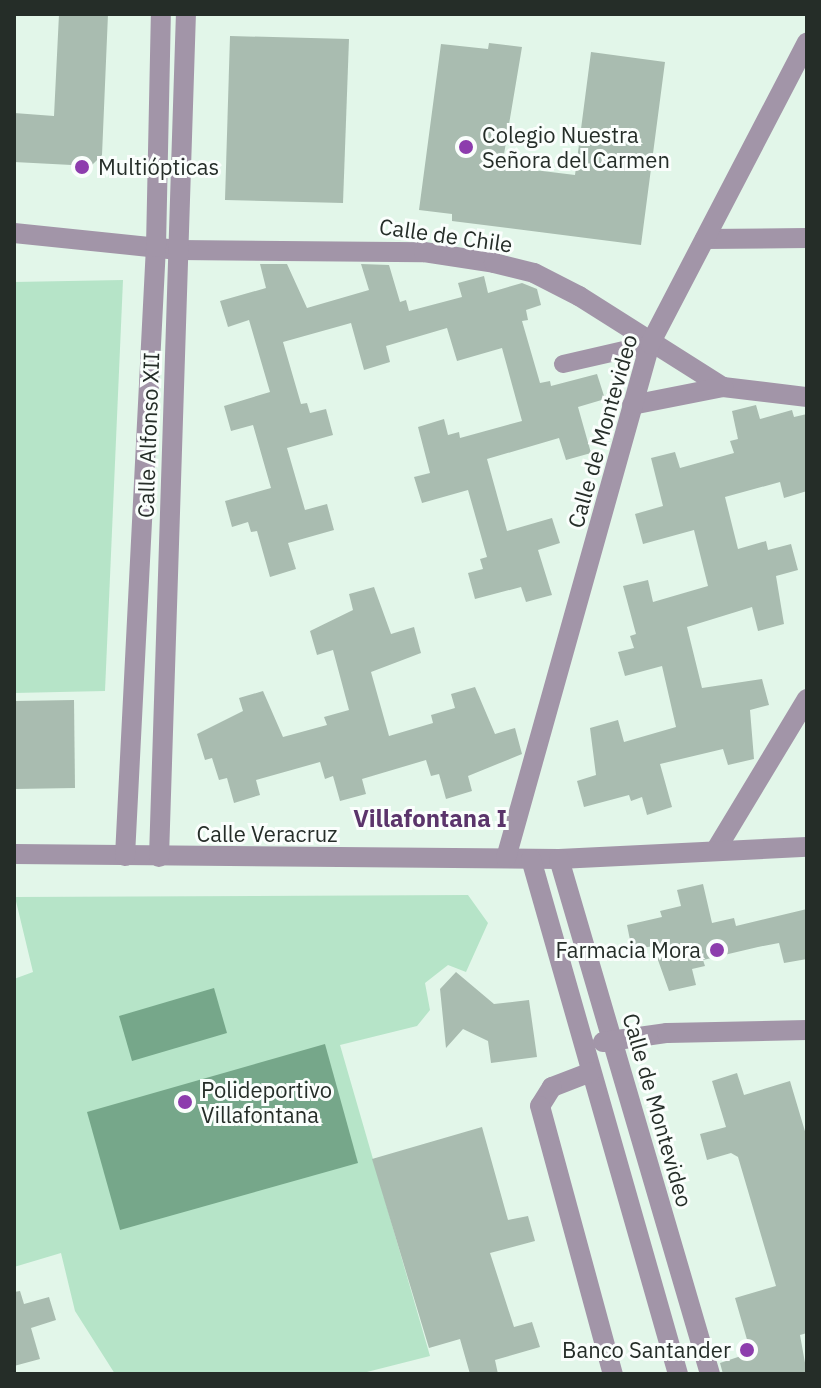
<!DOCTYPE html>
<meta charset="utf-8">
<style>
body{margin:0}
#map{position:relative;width:821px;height:1388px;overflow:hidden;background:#e2f6e9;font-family:"IBM Plex Sans",sans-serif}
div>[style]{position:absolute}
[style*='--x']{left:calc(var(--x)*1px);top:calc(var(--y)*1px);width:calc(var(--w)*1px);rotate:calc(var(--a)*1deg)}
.green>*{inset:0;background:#b6e4c8}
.water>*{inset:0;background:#76a78a}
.building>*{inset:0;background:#a9bcb0}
.lane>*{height:18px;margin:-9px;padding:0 9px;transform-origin:9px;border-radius:9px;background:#a295a8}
.street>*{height:20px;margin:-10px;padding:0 10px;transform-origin:10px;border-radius:10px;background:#a295a8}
.dots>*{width:22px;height:22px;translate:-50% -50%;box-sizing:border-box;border:4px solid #fafefc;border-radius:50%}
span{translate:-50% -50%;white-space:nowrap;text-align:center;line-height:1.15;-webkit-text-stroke:6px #fafefc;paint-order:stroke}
.poi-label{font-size:22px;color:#252d28}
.left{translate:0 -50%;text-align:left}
.right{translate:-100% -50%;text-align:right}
.street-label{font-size:22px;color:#252d28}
.neighbourhood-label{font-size:24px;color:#5b346b;font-weight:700}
.frame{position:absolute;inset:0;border:16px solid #252d28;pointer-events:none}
</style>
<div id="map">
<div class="green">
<i style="clip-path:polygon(123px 280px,105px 691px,14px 693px,14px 282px)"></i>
<i style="clip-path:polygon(468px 895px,488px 923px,466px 972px,448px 965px,425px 983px,430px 1010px,417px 1026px,340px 1045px,430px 1356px,359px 1374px,115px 1374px,75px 1311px,61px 1253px,14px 1267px,14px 979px,33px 972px,15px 897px)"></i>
</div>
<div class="water">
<i style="clip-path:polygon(214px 988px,227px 1033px,132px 1061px,119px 1016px)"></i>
<i style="clip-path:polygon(325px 1044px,358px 1163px,120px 1230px,87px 1112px)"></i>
</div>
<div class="building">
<i style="clip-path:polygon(59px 14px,108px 14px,102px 155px,91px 166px,14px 162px,14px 113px,54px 116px)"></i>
<i style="clip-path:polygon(230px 36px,349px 39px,343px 203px,225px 200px)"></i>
<i style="clip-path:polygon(489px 43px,522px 47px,502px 166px,575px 175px,591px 52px,665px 62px,641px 245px,452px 221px,452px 214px,419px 210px,441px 44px,488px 49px)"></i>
<i style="clip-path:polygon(260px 264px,287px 264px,307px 308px,369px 290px,361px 264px,389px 265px,400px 302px,406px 300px,409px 311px,462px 297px,458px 283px,484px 276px,488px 293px,522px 283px,537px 289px,541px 305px,526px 310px,528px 320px,522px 321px,540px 383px,550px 381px,551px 386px,597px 374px,605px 399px,578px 407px,591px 453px,566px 460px,559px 438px,487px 459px,507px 531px,552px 518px,560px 543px,538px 550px,552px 595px,526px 602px,521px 587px,475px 599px,468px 573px,483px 569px,480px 559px,487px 557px,468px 490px,422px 503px,414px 477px,430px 473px,418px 427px,444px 419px,448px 435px,459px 432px,460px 438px,522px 421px,502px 348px,457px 361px,447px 328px,386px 346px,390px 362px,364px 370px,351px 323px,283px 342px,301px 404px,307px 403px,310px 413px,326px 409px,333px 435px,287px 448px,305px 510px,327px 504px,334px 530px,288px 543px,296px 569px,270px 577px,257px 531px,251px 532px,248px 522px,232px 527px,225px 501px,271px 488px,253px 425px,231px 431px,224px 406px,270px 392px,249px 320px,228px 327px,220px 301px,266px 288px)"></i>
<i style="clip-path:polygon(756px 405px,760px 419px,792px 410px,794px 417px,807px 414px,807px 491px,784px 498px,780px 482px,725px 497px,738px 549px,766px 541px,768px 550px,791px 544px,798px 570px,776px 576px,784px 624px,758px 631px,752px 607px,687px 627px,702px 688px,762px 679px,769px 705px,750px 710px,754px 759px,728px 765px,723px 749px,660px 764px,672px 807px,647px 815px,642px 797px,631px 801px,629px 795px,584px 807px,577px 781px,596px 775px,590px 728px,618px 720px,624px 742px,676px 727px,662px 666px,625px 676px,618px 652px,634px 648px,630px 636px,636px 634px,623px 586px,648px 580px,653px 602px,708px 586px,694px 530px,643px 544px,635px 514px,663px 506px,651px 458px,675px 452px,680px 468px,734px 453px,730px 441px,738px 439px,732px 411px)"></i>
<i style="clip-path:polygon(374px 587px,391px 634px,414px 627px,421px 653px,371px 672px,389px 736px,433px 723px,431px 715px,455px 708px,451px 694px,475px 687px,495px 734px,515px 728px,522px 754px,468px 776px,472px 791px,446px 799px,439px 774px,431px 776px,426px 760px,362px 779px,366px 794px,340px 801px,333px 776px,325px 779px,320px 762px,256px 780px,260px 795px,234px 803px,227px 778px,219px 780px,212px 758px,205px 760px,197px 734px,243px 711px,239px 698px,263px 691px,283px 737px,327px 725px,324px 717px,349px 710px,333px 650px,317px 655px,310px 631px,353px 610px,349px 594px)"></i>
<i style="clip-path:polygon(74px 700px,75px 788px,14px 789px,14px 701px)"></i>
<i style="clip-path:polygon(703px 884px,712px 923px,734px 918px,736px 926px,807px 909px,807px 959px,784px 963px,779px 943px,758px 947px,703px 960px,705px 966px,692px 969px,696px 985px,669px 991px,653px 946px,632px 950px,627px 925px,662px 917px,660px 911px,681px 906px,677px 890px)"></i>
<i style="clip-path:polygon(456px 972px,494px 1004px,529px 1000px,537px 1057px,491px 1063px,488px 1041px,463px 1029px,446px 1048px,440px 989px)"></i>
<i style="clip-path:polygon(737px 1073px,744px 1095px,790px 1081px,807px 1138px,807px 1333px,800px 1335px,807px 1374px,723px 1374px,720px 1363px,744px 1355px,742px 1345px,748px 1343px,735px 1298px,776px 1286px,738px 1157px,731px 1153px,707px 1160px,700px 1134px,726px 1127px,712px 1081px)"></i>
<i style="clip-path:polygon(482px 1127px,508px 1220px,528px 1216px,535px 1241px,490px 1253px,514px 1327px,532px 1322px,540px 1347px,495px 1360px,498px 1374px,470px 1374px,460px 1339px,429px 1348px,372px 1159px)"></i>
<i style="clip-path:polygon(20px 1291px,24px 1304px,49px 1297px,56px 1320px,31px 1328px,40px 1359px,14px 1366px,14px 1292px)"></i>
</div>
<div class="lane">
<i style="--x:563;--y:364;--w:89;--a:-12.9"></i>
</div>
<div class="street">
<i style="--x:14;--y:233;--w:165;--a:5.9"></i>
<i style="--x:178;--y:250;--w:246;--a:0.5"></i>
<i style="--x:424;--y:252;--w:71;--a:8.9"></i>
<i style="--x:494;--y:263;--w:41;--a:14"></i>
<i style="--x:534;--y:273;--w:51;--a:27.1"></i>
<i style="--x:579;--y:296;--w:170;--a:32.3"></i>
<i style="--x:723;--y:387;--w:85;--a:6.8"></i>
<i style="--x:705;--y:239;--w:102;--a:-0.6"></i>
<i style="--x:632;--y:405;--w:93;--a:-11.2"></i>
<i style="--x:717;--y:848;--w:174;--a:-58.9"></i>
<i style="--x:14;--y:854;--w:545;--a:0.53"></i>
<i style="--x:559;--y:859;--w:248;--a:-2.8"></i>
<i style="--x:125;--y:856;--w:610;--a:-87.09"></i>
<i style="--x:156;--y:247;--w:233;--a:-88.8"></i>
<i style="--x:159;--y:857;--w:843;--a:-88.17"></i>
<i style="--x:506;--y:858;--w:534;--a:-74.35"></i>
<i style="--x:650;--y:344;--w:340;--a:-62.5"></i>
<i style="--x:531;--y:859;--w:536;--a:74.07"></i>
<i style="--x:559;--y:859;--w:537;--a:73.66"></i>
<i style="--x:603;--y:1042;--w:65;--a:-8"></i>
<i style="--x:667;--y:1033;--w:140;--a:-1.2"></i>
<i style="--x:591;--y:1072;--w:42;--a:159"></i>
<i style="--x:552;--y:1087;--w:22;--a:122"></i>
<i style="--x:540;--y:1106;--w:278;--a:74.8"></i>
</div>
<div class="dots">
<i style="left:466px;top:147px;background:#8d3dad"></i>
<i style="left:82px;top:167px;background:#8d3dad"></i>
<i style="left:717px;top:950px;background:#8d3dad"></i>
<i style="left:185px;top:1102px;background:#8d3dad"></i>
<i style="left:747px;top:1350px;background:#8d3dad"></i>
</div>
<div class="poi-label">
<span class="left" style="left:482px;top:147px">Colegio Nuestra<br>Señora del Carmen</span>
<span class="left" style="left:98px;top:167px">Multiópticas</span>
<span class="right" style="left:701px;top:950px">Farmacia Mora</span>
<span class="left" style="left:201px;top:1102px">Polideportivo<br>Villafontana</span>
<span class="right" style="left:731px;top:1350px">Banco Santander</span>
</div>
<div class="street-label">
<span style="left:446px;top:235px;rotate:8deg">Calle de Chile</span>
<span style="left:602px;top:431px;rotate:-74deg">Calle de Montevideo</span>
<span style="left:148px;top:435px;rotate:-88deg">Calle Alfonso XII</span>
<span style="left:267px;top:834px">Calle Veracruz</span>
<span style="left:658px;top:1110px;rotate:74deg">Calle de Montevideo</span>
</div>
<div class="neighbourhood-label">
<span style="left:430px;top:819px">Villafontana I</span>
</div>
<div class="frame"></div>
</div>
